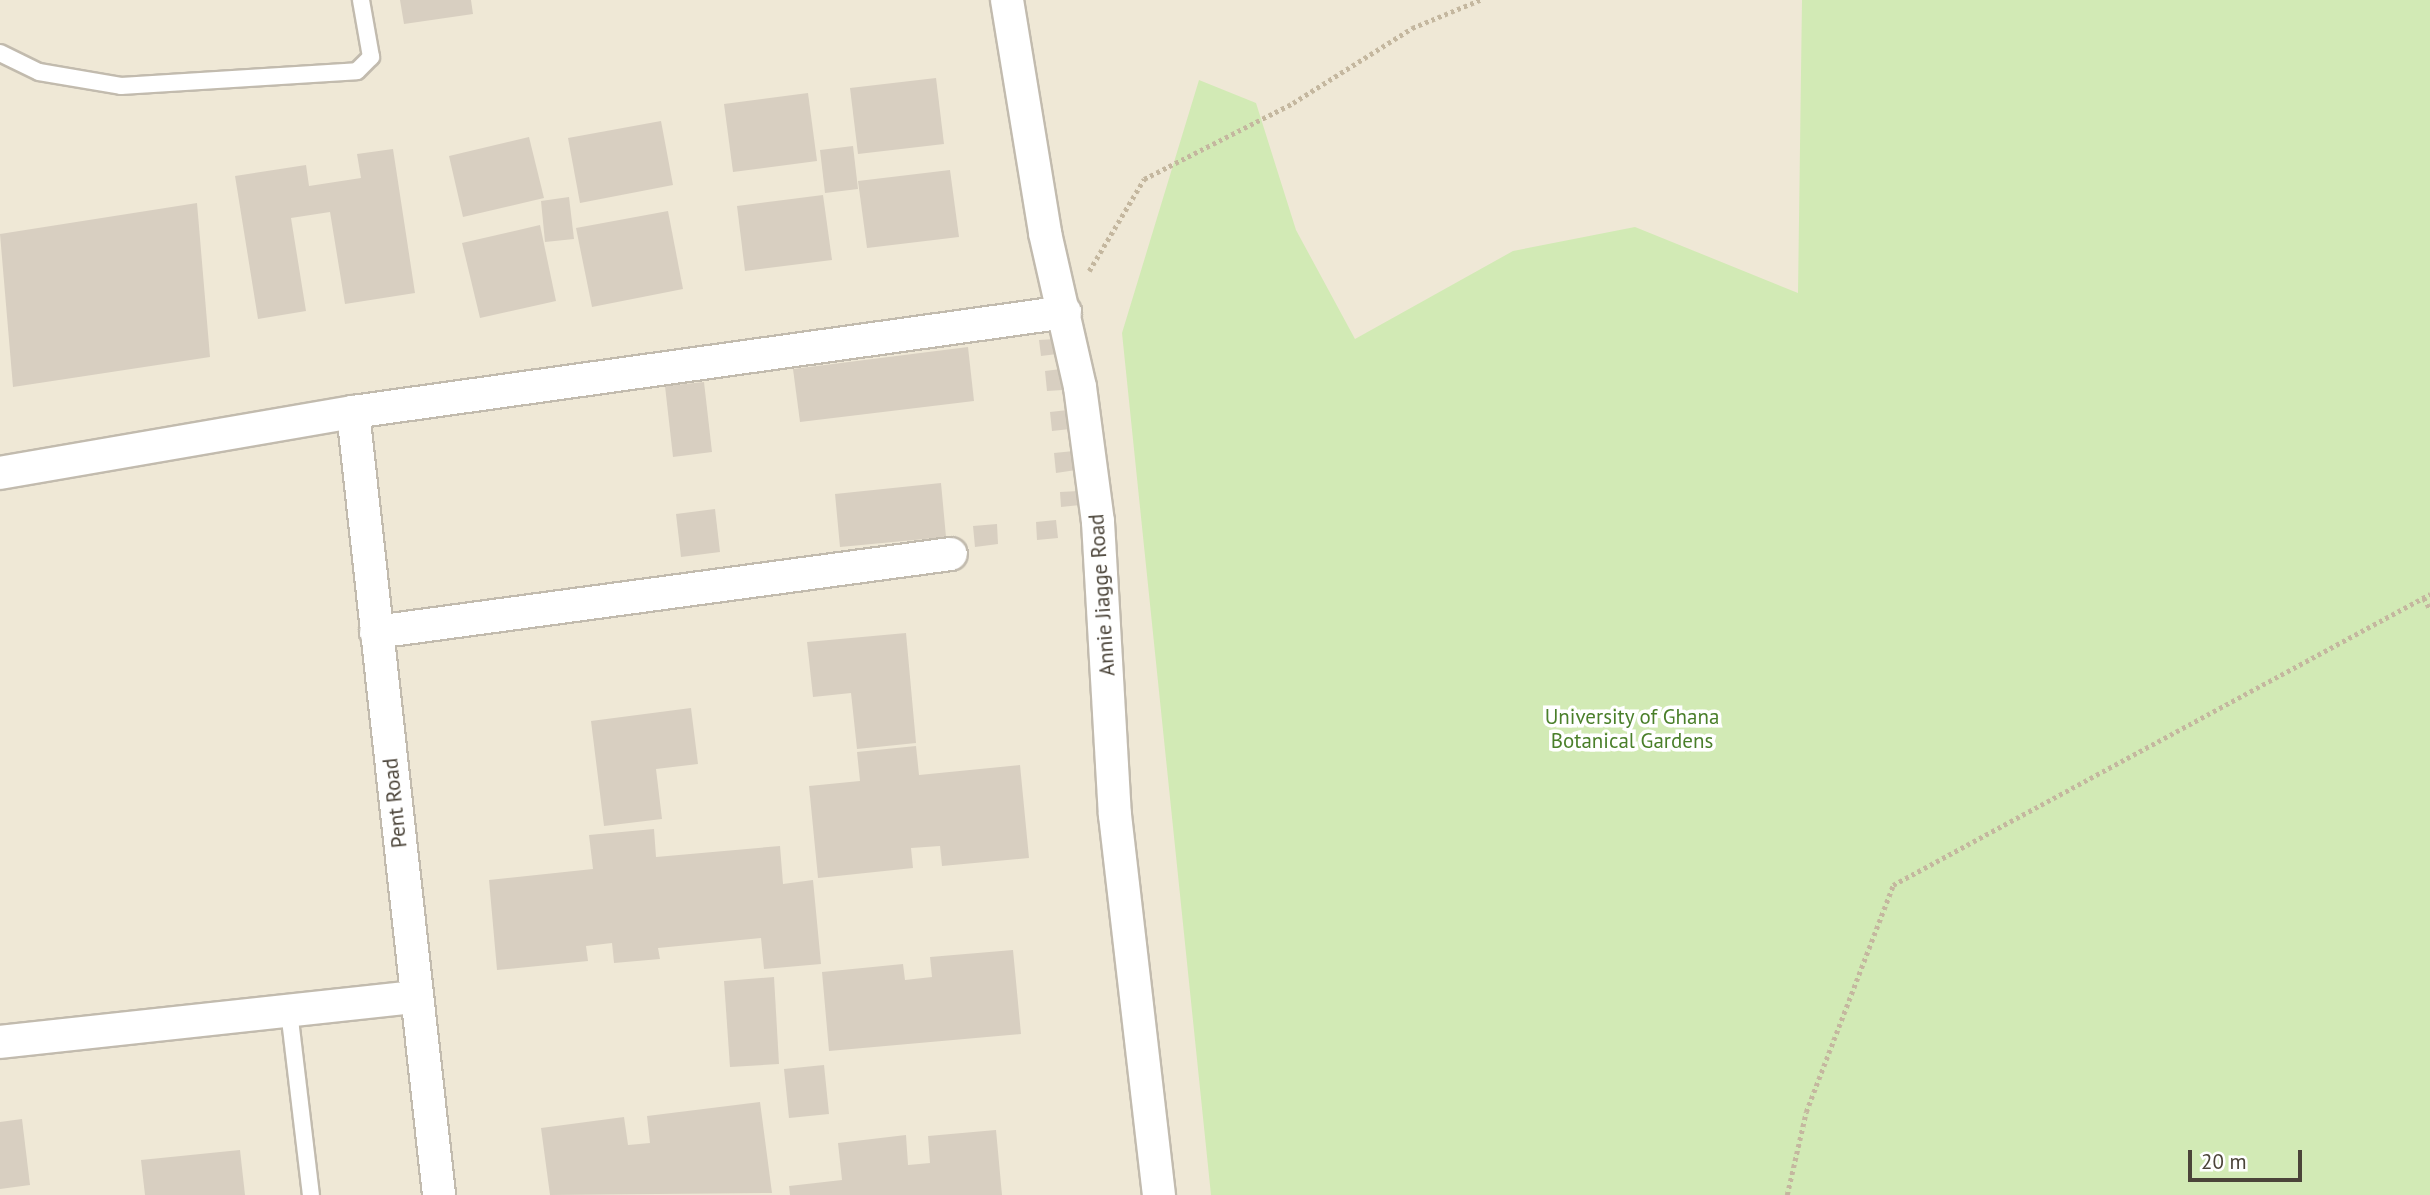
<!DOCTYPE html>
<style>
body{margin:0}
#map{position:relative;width:2430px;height:1195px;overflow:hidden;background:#f6f3ec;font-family:"PT Sans",sans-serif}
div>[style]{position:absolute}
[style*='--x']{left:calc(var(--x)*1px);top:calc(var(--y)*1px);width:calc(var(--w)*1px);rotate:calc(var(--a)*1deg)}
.education>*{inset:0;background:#efe8d6}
.green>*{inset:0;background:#d2eab5}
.building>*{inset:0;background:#d8cfc1}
.path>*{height:4.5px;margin-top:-2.25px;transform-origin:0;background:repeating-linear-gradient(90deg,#c4b79f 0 3.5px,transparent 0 7px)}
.roads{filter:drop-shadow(2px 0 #c2bbae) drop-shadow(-2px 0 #c2bbae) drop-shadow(0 2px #c2bbae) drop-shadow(0 -2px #c2bbae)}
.lane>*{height:16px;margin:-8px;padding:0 8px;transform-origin:8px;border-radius:8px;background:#fff}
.street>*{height:32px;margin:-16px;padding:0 16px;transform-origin:16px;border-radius:16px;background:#fff}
span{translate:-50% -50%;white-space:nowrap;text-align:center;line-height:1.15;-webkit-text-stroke:7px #fff;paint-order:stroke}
.street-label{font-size:21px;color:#4b4439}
.park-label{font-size:21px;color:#4a7f2a}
.scale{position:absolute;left:2188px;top:1150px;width:114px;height:32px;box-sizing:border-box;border:4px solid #4b4439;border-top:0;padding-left:9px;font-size:21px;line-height:24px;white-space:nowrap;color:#4b4439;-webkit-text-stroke:5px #fff;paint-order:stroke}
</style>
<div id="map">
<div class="education">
<i style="clip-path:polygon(0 0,2430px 0,2430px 1195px,0 1195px)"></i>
</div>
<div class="green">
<i style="clip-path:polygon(1802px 0,2430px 0,2430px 1195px,1211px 1195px,1122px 333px,1199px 80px,1256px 103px,1296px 230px,1355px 339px,1513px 251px,1635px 227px,1798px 293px)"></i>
</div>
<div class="building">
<i style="clip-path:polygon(400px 0,471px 0,473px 14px,404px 24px)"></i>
<i style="clip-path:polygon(936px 78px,944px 144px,858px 154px,850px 88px)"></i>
<i style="clip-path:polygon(808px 93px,817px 161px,733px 172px,724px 104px)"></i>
<i style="clip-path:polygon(661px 121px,673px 185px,580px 203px,568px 138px)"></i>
<i style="clip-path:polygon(529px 137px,544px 198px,463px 217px,449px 156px)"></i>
<i style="clip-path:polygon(853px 146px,858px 189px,825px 193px,820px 150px)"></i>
<i style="clip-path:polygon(393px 149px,415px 293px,345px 304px,330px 212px,291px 218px,306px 311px,258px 319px,235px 176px,306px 165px,309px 186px,361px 178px,357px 154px)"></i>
<i style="clip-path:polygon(950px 170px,959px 237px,867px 248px,858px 181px)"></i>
<i style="clip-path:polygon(823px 195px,832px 260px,745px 271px,737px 206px)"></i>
<i style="clip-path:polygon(569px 197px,574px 239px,545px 242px,541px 201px)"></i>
<i style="clip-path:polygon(197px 203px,210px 357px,13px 387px,0 234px)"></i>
<i style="clip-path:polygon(668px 211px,683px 289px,592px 307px,576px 228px)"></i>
<i style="clip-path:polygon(540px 225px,556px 301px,480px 318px,462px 243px)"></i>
<i style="clip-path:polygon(1056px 339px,1057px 354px,1041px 356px,1039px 340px)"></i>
<i style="clip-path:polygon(968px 347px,974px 401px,800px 422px,793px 369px)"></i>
<i style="clip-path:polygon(1061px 369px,1063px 390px,1047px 391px,1045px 371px)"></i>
<i style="clip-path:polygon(704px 382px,712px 452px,673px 457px,665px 386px)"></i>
<i style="clip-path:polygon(1068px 410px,1070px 429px,1052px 431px,1050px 412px)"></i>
<i style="clip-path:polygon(1074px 451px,1076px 470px,1056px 473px,1054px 453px)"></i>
<i style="clip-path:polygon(941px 483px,946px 537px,840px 547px,835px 494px)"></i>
<i style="clip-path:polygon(1079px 491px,1080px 505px,1061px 507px,1060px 492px)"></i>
<i style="clip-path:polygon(715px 509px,720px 552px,681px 557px,676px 514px)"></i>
<i style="clip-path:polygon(1056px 520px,1058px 538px,1037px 540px,1036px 522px)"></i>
<i style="clip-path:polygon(997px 524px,998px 544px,975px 547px,973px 526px)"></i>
<i style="clip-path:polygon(906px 633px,916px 743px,857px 749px,851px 693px,813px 697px,807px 642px)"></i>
<i style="clip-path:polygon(691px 708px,698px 764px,656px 769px,662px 819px,604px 826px,591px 721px)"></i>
<i style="clip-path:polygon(916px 746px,919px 775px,1020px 765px,1029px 858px,942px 866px,940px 846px,911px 848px,913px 868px,818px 878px,809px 786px,860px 781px,857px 752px)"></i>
<i style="clip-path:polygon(654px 829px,656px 857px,780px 846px,783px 884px,813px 880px,821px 964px,764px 969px,761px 938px,658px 948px,660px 959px,614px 963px,612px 943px,586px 946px,588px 961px,497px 970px,489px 880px,593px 869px,589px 835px)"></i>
<i style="clip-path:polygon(1013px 950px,1021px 1034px,829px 1051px,822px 972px,903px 964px,905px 980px,932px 977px,930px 957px)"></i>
<i style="clip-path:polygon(774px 977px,779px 1064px,730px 1067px,724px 981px)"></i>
<i style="clip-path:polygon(824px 1065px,829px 1114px,789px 1118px,784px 1069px)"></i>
<i style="clip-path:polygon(760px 1102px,772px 1193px,550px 1195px,541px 1128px,624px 1117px,628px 1145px,650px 1143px,647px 1116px)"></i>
<i style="clip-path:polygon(22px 1119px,30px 1185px,0 1189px,0 1122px)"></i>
<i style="clip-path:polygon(996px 1130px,1002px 1195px,790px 1195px,789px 1186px,842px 1180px,838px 1143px,906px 1135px,908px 1165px,930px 1163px,928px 1136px)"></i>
<i style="clip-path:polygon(240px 1150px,245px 1195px,145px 1195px,141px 1160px)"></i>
</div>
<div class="path">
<i style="--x:1089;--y:271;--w:107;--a:-59.1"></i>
<i style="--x:1144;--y:179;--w:167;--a:-27"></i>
<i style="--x:1293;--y:103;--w:141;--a:-32.2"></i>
<i style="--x:1412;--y:28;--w:74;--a:-22.4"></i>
<i style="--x:2424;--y:598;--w:13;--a:61"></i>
<i style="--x:1787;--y:1195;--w:85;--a:-77.1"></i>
<i style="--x:1806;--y:1112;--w:243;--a:-69"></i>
<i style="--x:1893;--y:885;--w:611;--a:-28.45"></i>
</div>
<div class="roads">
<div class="lane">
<i style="--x:0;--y:53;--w:43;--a:26"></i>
<i style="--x:39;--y:72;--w:83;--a:9.7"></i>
<i style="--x:121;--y:86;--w:236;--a:-3.6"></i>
<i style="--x:357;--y:71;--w:20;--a:-45"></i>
<i style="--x:371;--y:57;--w:58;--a:-100"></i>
<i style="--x:289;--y:1011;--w:185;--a:83.2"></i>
</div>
<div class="street">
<i style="--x:1007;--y:0;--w:236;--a:80.7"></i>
<i style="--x:1045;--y:233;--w:158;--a:77.2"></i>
<i style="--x:1080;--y:387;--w:136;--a:82.4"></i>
<i style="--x:1098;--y:522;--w:293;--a:86.7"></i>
<i style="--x:1115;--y:815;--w:383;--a:83.4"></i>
<i style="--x:353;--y:412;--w:788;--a:83.73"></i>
<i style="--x:0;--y:473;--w:358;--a:-9.8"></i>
<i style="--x:353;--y:412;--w:719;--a:-7.99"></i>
<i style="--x:376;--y:632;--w:580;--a:-7.73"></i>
<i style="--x:0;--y:1042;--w:418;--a:-6.2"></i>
</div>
</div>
<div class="street-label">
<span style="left:1102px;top:595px;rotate:-94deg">Annie Jiagge Road</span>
<span style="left:395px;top:803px;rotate:-96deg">Pent Road</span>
</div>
<div class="park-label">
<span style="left:1632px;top:729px">University of Ghana<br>Botanical Gardens</span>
</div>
<div class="scale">20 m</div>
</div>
